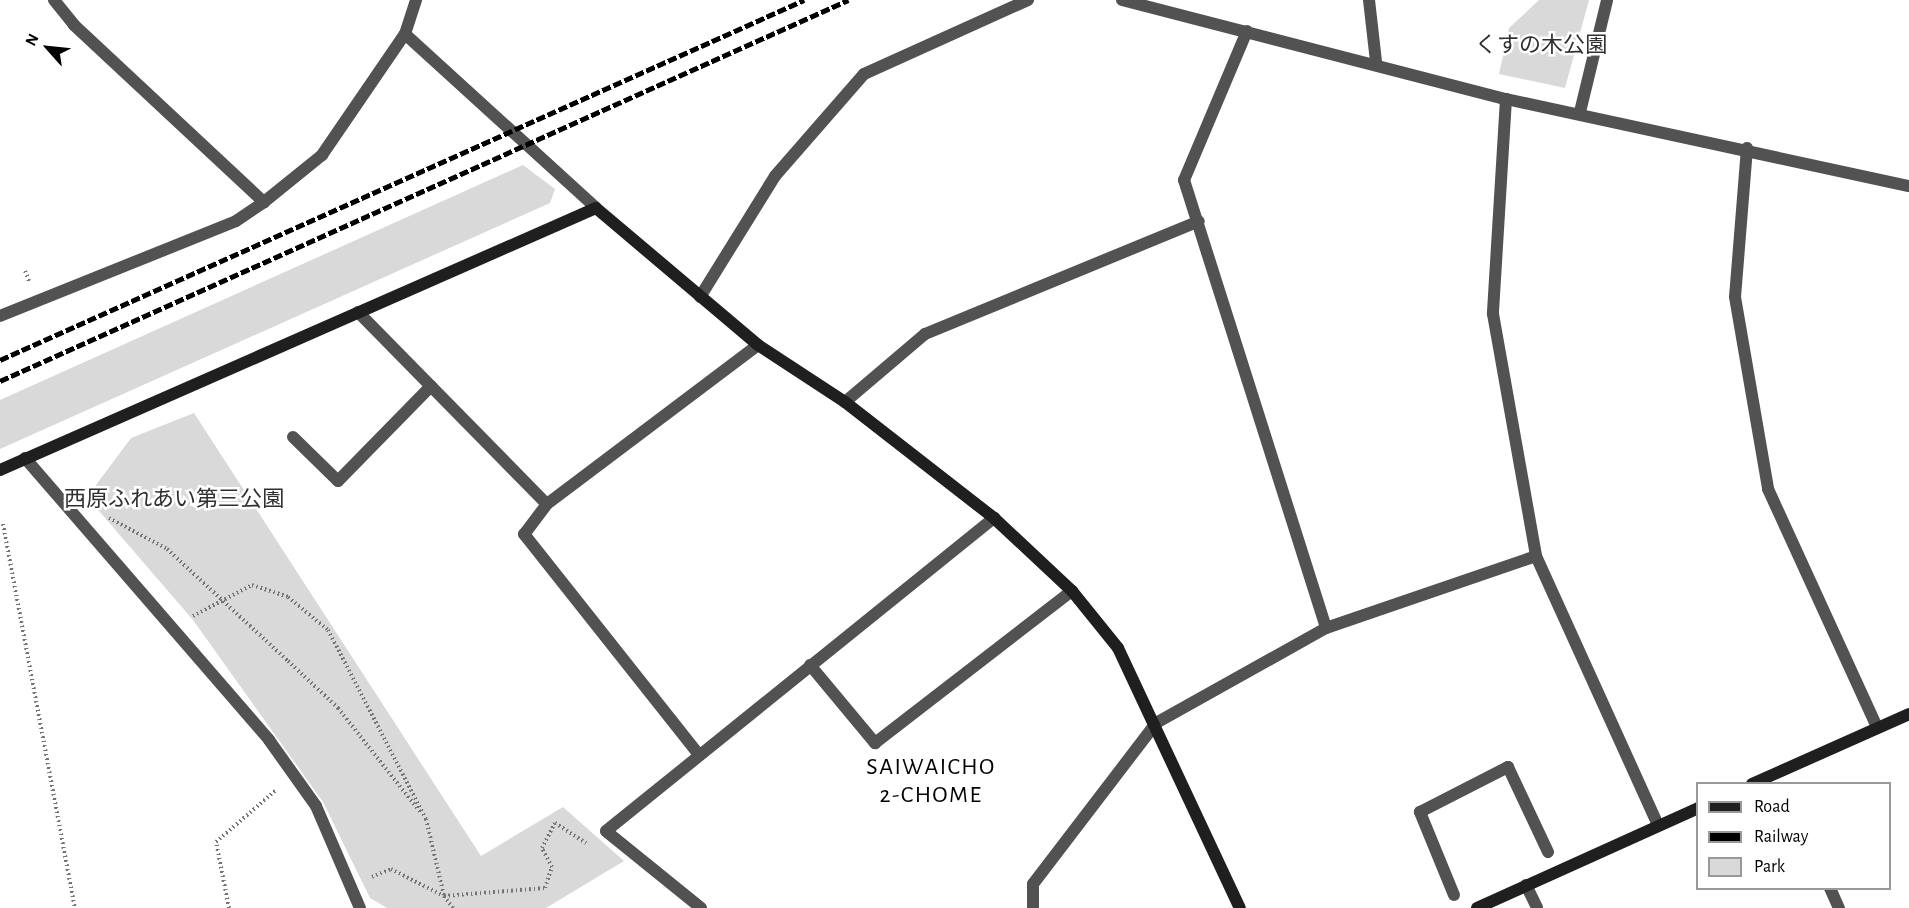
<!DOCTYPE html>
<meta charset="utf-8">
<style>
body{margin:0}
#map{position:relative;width:1909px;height:908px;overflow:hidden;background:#fff;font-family:"Alegreya Sans","Noto Sans JP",sans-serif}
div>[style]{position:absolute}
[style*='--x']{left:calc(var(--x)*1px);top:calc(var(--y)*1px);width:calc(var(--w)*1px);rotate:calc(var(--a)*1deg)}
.green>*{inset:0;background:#d9d9d9}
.path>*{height:4px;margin-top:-2px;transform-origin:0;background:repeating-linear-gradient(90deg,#747474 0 1.5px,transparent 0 4.5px)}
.lane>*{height:12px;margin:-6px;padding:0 6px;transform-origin:6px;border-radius:6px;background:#525252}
.street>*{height:12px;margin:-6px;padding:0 6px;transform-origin:6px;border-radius:6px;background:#525252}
.secondary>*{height:12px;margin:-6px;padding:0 6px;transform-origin:6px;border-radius:6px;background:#1f1f1f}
.rail>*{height:4.5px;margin-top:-2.25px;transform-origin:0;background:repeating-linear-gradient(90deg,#000 0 9px,transparent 0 12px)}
span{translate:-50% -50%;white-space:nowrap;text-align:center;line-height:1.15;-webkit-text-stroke:5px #fff;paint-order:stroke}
.park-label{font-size:22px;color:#303030}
.neighbourhood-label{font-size:24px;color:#000;letter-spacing:1.5px}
.legend{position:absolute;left:1696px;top:782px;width:195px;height:108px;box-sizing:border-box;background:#fff;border:2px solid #999;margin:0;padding:8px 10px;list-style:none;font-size:18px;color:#000}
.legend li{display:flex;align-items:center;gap:12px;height:30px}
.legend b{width:30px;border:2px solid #999}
.north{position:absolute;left:18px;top:18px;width:60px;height:60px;-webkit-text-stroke:4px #fff;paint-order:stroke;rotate:297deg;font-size:16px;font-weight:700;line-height:24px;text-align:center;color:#000}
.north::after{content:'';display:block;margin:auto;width:21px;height:27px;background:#000;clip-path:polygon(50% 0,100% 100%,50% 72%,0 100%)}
</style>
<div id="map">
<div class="green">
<i style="clip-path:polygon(1539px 0,1589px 0,1565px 88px,1499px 74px,1509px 28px)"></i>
<i style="clip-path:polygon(523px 165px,555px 189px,550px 203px,0 449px,0 400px)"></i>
<i style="clip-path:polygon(194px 413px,481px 856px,563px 807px,624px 861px,546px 908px,387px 908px,370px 898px,323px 802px,193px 620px,87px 497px,131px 438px)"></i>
</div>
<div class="path">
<i style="--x:25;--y:271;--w:11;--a:68"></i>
<i style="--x:109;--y:518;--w:66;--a:28.1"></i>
<i style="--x:167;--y:549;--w:165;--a:42.8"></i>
<i style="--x:288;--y:661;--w:69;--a:43.2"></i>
<i style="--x:338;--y:708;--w:132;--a:51.7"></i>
<i style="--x:3;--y:524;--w:391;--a:79.4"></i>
<i style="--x:193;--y:616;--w:67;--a:-27.7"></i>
<i style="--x:252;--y:585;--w:38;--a:18"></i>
<i style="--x:288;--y:597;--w:52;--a:39.5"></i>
<i style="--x:328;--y:630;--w:213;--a:62.6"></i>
<i style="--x:426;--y:819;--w:79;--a:76.8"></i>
<i style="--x:372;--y:877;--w:21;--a:-23"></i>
<i style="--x:391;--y:869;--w:59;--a:27"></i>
<i style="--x:444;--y:896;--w:15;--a:53"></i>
<i style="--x:444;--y:896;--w:101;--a:-4.5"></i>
<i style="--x:545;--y:888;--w:22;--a:-72"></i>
<i style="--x:552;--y:867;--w:21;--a:-118"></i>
<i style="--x:542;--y:848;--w:28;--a:-63"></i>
<i style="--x:555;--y:823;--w:37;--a:33"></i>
<i style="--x:229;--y:908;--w:67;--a:-101.1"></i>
<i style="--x:216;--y:842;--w:79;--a:-40.9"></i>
</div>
<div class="lane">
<i style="--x:293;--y:437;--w:63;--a:44.4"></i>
<i style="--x:338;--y:481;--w:133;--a:-45.6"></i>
<i style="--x:810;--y:665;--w:102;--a:50.2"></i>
<i style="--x:875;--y:743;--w:249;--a:-37.7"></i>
</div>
<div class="street">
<i style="--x:54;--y:0;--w:32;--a:51"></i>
<i style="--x:74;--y:25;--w:260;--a:43"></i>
<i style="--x:1122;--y:0;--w:397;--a:14.5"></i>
<i style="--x:1506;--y:99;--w:412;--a:12.2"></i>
<i style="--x:1369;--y:0;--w:61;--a:83.5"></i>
<i style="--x:1247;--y:31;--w:162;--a:112.9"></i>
<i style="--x:1184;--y:180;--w:470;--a:72.4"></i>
<i style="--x:405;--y:34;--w:258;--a:42.3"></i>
<i style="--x:1506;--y:99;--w:215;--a:93.5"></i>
<i style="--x:1493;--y:314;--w:246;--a:79.9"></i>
<i style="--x:1536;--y:556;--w:295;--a:65.6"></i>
<i style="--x:1580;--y:112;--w:115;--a:-76.4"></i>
<i style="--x:1747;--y:148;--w:149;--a:94.6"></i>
<i style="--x:1735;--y:297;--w:195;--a:80.2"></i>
<i style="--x:1768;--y:489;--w:262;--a:65.4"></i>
<i style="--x:700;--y:297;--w:142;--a:-58.2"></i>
<i style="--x:775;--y:176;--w:135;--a:-48.9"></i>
<i style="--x:864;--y:74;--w:180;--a:-24.3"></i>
<i style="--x:358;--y:312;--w:269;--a:45.5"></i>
<i style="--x:547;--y:504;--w:38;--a:127"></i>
<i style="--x:524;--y:534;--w:278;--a:51.6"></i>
<i style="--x:0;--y:316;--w:254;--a:-21.9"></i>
<i style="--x:236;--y:221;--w:34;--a:-34"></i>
<i style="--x:264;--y:202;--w:75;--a:-39"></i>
<i style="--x:322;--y:155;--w:147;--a:-55.6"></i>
<i style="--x:405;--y:34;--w:36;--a:-72"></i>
<i style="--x:845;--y:402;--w:105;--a:-40.4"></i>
<i style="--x:925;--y:334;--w:296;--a:-22.4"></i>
<i style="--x:25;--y:458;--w:373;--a:49.1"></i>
<i style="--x:269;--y:740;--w:81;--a:54.5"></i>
<i style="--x:316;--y:806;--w:111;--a:66.7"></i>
<i style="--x:547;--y:504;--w:264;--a:-37"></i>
<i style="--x:1526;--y:885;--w:25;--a:64"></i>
<i style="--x:1830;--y:888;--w:22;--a:66"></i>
<i style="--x:1454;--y:895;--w:90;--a:-112.3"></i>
<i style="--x:1420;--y:812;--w:99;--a:-27.1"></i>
<i style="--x:1508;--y:767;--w:94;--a:64.8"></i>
<i style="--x:701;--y:908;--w:122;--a:-141"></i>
<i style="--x:606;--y:831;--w:499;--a:-38.9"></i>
<i style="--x:1033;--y:908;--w:24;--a:-90"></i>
<i style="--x:1033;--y:884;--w:203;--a:-52.6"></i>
<i style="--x:1156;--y:723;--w:195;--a:-29.2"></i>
<i style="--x:1326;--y:628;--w:222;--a:-18.9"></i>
</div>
<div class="secondary">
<i style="--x:0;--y:470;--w:651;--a:-23.73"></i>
<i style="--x:596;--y:208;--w:212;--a:40.2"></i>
<i style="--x:758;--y:345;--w:104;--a:33.2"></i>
<i style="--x:845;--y:402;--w:189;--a:37.9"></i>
<i style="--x:994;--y:518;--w:107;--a:43.1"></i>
<i style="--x:1072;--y:591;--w:73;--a:51.1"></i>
<i style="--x:1118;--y:648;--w:287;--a:64.9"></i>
<i style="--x:1752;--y:784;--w:172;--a:-24"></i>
<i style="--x:1477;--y:908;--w:243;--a:-24.3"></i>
</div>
<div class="rail">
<i style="--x:0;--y:360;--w:881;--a:-24.12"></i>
<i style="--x:0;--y:381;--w:930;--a:-24.19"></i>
</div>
<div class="park-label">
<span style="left:1541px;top:46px">くすの木公園</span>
<span style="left:174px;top:500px">西原ふれあい第三公園</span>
</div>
<div class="neighbourhood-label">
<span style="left:931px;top:782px">SAIWAICHO<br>2-CHOME</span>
</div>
<ul class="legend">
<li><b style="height:8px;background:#1f1f1f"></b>Road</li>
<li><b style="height:8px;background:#000"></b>Railway</li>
<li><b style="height:16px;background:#d9d9d9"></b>Park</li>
</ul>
<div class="north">N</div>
</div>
